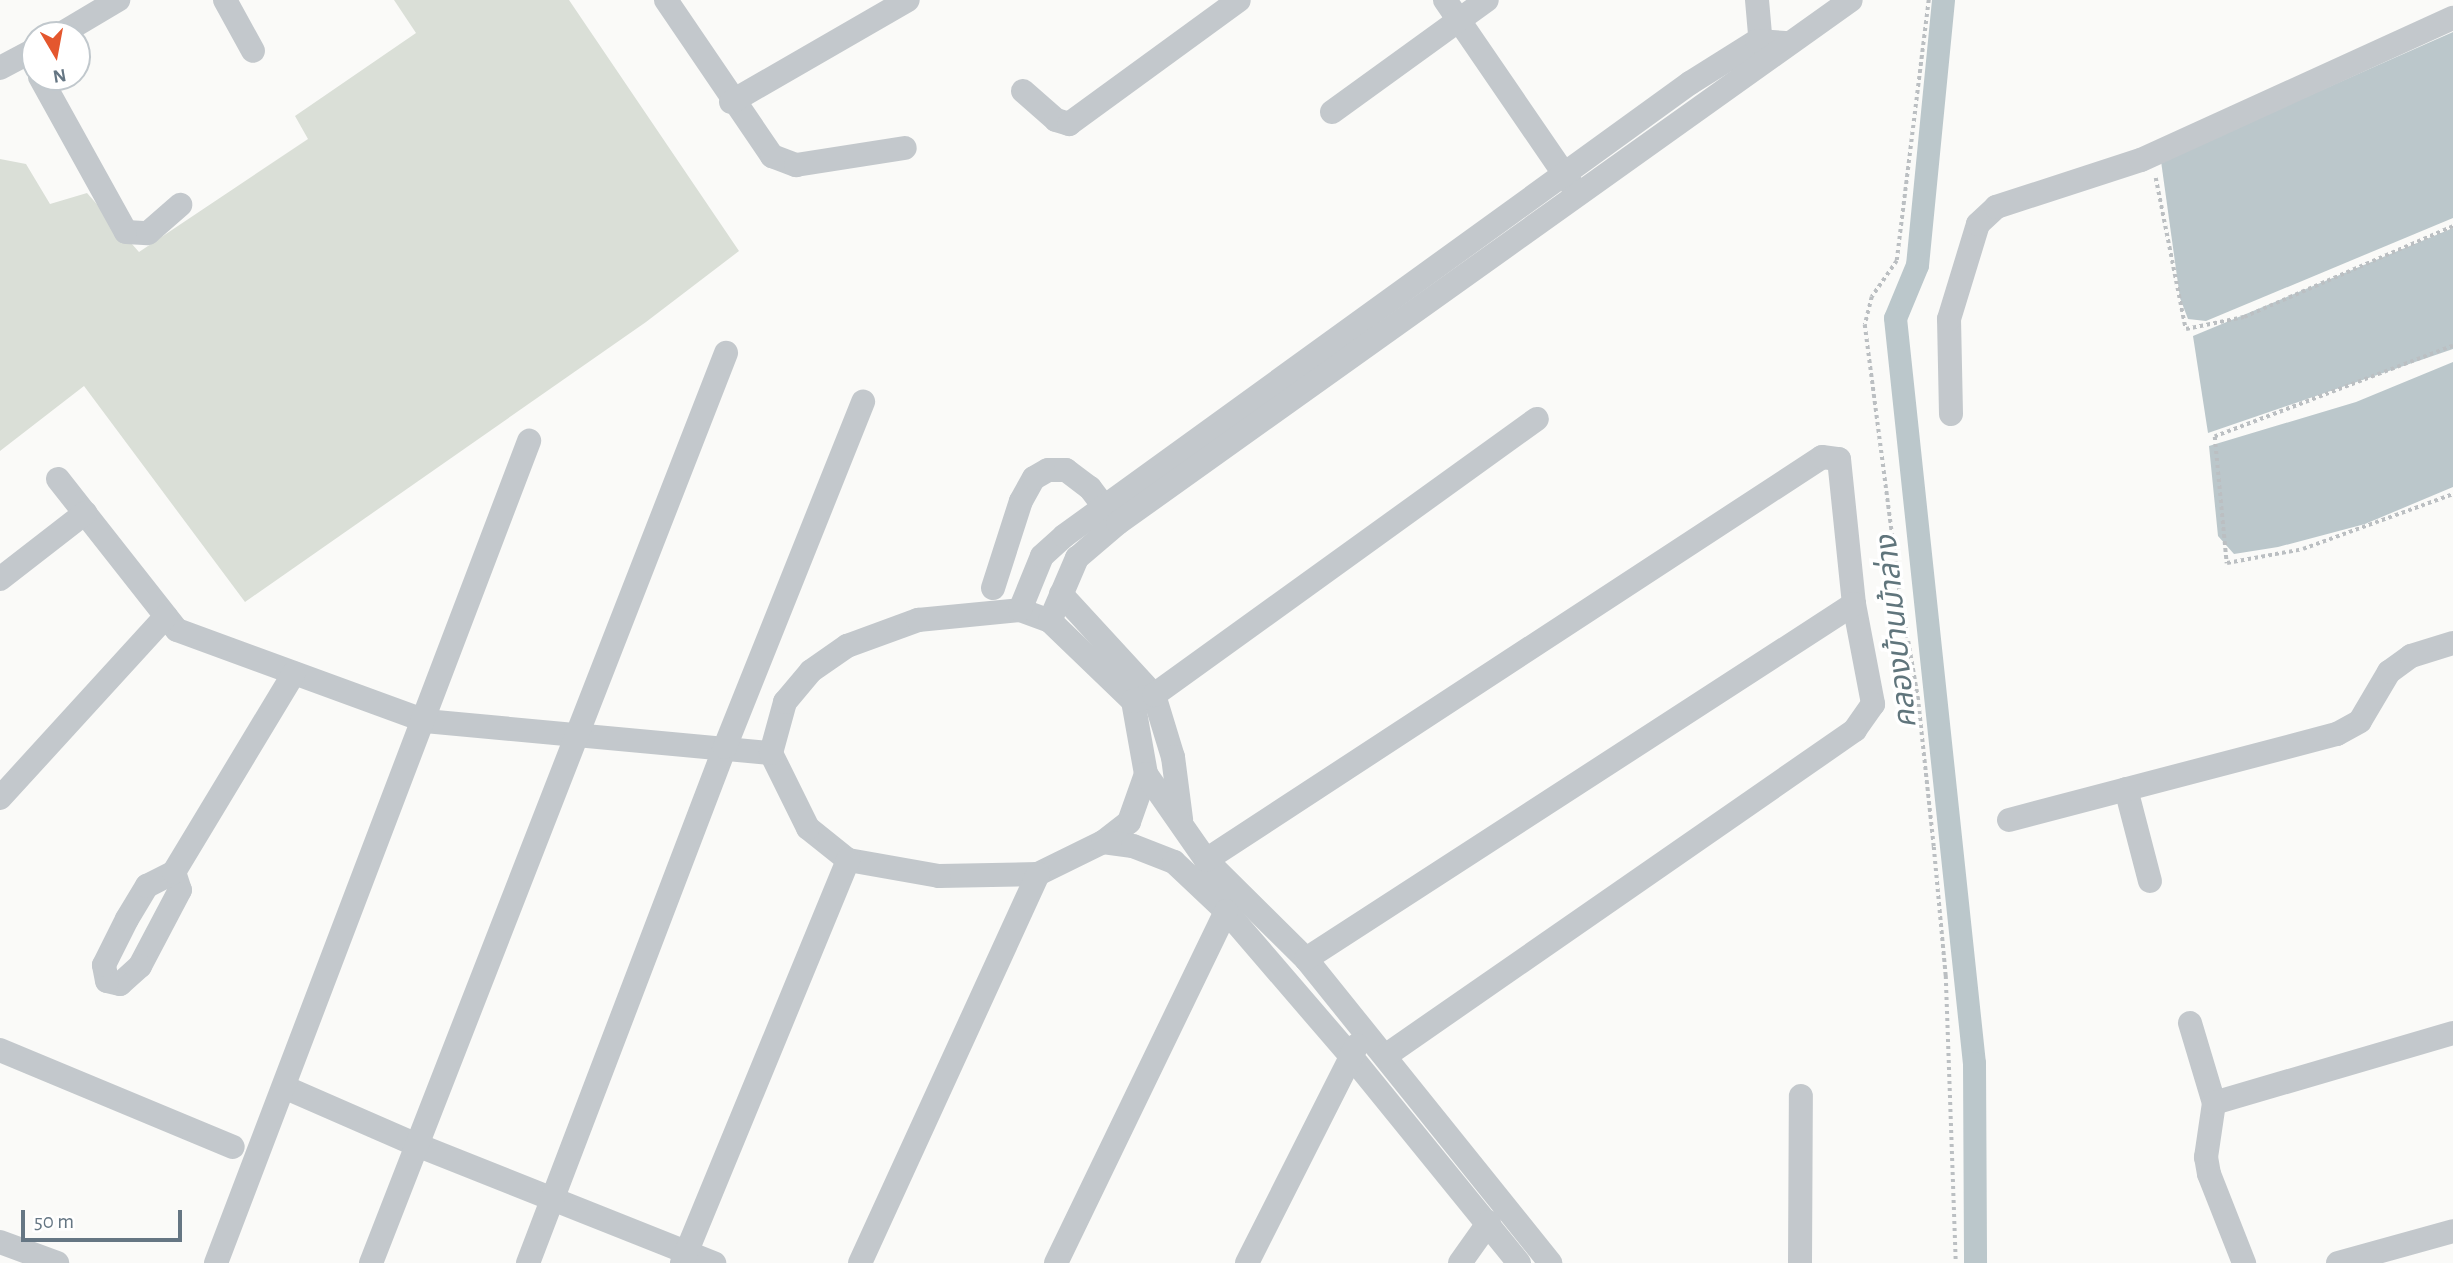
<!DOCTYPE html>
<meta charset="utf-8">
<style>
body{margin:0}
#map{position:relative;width:2453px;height:1263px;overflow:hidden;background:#fafaf8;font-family:"Alegreya Sans","Noto Sans Thai",sans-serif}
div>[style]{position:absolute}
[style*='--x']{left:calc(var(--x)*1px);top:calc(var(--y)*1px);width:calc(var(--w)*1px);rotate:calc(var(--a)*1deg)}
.green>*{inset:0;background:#dadfd7}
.water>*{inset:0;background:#bbc7cb}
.canal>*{height:23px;margin:-11.5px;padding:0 11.5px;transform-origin:11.5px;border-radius:11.5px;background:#bbc7cb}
.path>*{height:3.5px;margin-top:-1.75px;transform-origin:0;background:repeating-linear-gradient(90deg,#bbbfc2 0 3.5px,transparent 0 7px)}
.minor>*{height:24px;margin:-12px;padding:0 12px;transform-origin:12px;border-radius:12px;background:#c3c8cc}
span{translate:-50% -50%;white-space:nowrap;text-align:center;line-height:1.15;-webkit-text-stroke:7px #fff;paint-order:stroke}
.water-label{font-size:30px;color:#60757c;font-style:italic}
.north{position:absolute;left:21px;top:21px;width:70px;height:70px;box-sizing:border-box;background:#fff;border:2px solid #c1c8cd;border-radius:50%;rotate:170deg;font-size:19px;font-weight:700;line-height:28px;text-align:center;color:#657683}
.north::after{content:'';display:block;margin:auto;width:24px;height:32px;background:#e4572e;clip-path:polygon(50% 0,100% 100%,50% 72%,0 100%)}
.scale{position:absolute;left:21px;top:1210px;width:161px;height:32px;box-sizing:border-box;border:4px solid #657683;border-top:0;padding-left:9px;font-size:21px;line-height:24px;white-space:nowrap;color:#657683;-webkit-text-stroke:5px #fff;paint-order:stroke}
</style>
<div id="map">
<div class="green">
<i style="clip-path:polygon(394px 0,569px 0,739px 251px,646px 322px,245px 602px,84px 386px,0 451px,0 159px,26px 164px,50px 204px,87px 193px,139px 252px,308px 139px,295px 116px,416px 33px)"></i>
</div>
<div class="water">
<i style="clip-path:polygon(2453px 32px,2453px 218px,2206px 321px,2188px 319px,2180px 298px,2161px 161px)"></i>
<i style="clip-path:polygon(2453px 228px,2453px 349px,2208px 433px,2193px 336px)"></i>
<i style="clip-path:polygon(2453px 362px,2453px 487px,2365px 524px,2278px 547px,2234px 554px,2218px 536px,2209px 446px,2356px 402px)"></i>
</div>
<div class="canal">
<i style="--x:1943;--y:0;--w:266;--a:95.6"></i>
<i style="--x:1917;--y:265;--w:57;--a:112.5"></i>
<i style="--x:1895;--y:318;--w:749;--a:83.95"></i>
<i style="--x:1974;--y:1063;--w:200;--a:89.7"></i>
</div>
<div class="path">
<i style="--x:1929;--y:0;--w:263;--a:97"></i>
<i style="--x:1897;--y:261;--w:44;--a:124.8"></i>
<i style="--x:1872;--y:297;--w:29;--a:104"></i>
<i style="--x:1865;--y:325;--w:263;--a:82.6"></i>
<i style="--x:1899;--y:586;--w:113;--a:80.3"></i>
<i style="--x:1918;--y:697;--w:151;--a:83.9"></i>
<i style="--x:1934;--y:847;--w:130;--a:84.7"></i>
<i style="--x:1946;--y:976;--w:287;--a:88"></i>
<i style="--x:2156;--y:178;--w:154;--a:78.8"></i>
<i style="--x:2186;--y:329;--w:59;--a:-11.7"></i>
<i style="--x:2244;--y:317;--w:228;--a:-23.5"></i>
<i style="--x:2453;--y:346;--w:255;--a:159.1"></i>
<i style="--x:2215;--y:437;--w:127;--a:84.6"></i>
<i style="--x:2227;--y:563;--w:77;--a:-10.4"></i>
<i style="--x:2303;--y:549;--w:160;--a:-20.1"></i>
</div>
<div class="minor">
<i style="--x:225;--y:0;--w:58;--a:61.2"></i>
<i style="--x:666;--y:0;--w:189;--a:55.8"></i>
<i style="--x:772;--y:156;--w:26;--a:21"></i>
<i style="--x:796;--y:165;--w:110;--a:-8.9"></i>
<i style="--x:1445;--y:0;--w:227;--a:55.6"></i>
<i style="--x:1757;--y:0;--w:57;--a:85"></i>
<i style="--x:59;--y:35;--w:69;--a:-30.7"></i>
<i style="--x:0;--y:68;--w:40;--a:-28"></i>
<i style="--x:40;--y:77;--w:177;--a:61"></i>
<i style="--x:126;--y:232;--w:22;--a:3"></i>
<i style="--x:148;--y:233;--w:43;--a:-41.2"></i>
<i style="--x:1023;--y:91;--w:44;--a:41.3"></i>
<i style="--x:1056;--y:120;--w:14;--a:17"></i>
<i style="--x:1069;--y:124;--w:210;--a:-36.1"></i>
<i style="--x:731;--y:102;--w:204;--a:-30"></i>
<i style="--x:1332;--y:112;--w:191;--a:-35.9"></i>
<i style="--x:1951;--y:414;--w:95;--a:-91.2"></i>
<i style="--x:1949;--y:319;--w:99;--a:-73"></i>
<i style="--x:1978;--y:224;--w:25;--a:-43"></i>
<i style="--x:1996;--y:207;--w:152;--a:-18"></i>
<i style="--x:2141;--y:160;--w:343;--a:-24.5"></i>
<i style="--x:58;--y:479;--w:192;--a:51.8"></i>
<i style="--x:177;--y:630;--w:264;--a:20.1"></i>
<i style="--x:425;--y:721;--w:347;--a:5.3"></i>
<i style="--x:0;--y:579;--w:108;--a:-37.8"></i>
<i style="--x:993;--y:588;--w:91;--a:-72.2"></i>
<i style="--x:1021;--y:501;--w:26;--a:-61"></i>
<i style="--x:1034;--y:478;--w:16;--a:-30"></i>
<i style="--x:1048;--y:470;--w:18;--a:0"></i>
<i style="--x:1066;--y:470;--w:30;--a:37"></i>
<i style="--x:1090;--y:488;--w:36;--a:53"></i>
<i style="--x:1061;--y:594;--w:137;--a:47.4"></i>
<i style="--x:1154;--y:695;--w:65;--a:73"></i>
<i style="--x:1173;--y:757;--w:63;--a:82.6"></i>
<i style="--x:1020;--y:610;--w:32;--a:20"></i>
<i style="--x:1050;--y:621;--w:115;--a:43.9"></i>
<i style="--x:1133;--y:701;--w:74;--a:79.9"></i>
<i style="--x:1146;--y:774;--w:51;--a:109.5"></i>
<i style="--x:1129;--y:822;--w:33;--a:142"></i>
<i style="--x:1103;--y:842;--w:72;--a:153.8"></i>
<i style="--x:1038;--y:874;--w:99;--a:178.8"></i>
<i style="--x:939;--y:876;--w:92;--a:-170"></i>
<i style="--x:848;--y:860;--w:51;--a:-141.3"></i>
<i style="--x:808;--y:828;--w:84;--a:-116.3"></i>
<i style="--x:771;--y:753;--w:53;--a:-74.6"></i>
<i style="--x:785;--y:702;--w:40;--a:-50"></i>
<i style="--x:811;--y:671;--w:44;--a:-34.8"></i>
<i style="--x:847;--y:646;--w:76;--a:-20.1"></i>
<i style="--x:918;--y:620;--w:102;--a:-5.6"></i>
<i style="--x:1020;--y:610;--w:58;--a:-67.8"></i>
<i style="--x:1042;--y:556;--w:30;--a:-42"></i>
<i style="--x:1064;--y:536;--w:773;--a:-35.89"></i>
<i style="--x:1690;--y:83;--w:79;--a:-32.1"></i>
<i style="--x:1757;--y:41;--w:32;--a:4"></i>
<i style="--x:1050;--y:621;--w:69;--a:-66.8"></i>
<i style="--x:1077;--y:558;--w:54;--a:-40.5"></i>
<i style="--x:1118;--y:523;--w:900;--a:-35.51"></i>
<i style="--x:1133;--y:701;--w:22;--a:-16"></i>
<i style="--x:1154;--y:695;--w:472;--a:-35.8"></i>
<i style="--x:1146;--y:774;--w:105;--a:55.1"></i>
<i style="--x:1206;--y:860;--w:141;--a:44.7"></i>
<i style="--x:1306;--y:959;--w:390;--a:51.2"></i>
<i style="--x:2126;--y:789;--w:95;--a:75.4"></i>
<i style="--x:0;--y:798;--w:246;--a:-47.6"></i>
<i style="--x:2009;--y:820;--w:339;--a:-14.7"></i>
<i style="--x:2337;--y:734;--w:26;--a:-29"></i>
<i style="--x:2360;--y:721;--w:57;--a:-59.4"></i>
<i style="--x:2389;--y:672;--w:27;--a:-36"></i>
<i style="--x:2411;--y:656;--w:44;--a:-17.2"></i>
<i style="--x:1103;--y:842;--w:30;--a:8"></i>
<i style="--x:1133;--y:846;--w:44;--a:21.3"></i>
<i style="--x:1174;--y:862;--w:71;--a:43.3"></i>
<i style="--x:1226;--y:911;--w:190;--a:49.3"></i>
<i style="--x:1350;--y:1055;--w:268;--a:50.9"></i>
<i style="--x:1206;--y:860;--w:736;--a:-33.19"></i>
<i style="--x:1822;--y:457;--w:17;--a:7"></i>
<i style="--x:1839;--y:459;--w:146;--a:84.1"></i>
<i style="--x:1854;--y:604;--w:102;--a:79.2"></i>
<i style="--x:1873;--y:704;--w:32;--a:125"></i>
<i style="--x:1855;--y:730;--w:572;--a:145.25"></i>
<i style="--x:174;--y:872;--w:19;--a:72"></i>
<i style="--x:180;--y:890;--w:86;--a:117.8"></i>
<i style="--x:140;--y:966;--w:27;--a:138"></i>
<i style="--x:120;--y:984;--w:13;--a:-167"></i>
<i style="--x:107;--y:981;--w:16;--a:-101"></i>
<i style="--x:104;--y:965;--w:51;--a:-63.4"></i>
<i style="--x:127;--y:919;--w:39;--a:-59"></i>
<i style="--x:147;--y:886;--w:30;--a:-27"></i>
<i style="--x:174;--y:872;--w:232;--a:-58.9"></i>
<i style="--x:1306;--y:959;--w:653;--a:-32.94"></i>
<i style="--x:2190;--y:1023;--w:84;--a:73.3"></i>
<i style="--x:2214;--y:1103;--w:55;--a:98.4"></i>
<i style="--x:2206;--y:1157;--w:17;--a:80"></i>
<i style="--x:2209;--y:1174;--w:96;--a:68.5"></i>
<i style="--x:0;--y:1050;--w:252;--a:22.6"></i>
<i style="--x:284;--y:1087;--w:145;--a:23.6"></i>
<i style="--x:417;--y:1145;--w:320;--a:21.7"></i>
<i style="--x:2214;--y:1103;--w:249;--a:-16.3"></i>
<i style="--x:0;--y:1242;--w:61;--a:20.2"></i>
<i style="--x:216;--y:1263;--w:880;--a:-69.15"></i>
<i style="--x:371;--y:1263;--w:977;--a:-68.69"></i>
<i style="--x:528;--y:1263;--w:552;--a:-69.1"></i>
<i style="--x:725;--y:747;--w:372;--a:-68.2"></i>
<i style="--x:682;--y:1263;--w:436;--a:-67.6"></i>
<i style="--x:860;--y:1263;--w:428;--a:-65.4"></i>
<i style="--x:1056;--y:1263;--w:391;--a:-64.2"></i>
<i style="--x:1247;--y:1263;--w:244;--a:-63.2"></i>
<i style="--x:1460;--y:1263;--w:50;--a:-54.7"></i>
<i style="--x:1800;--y:1263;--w:167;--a:-89.7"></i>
<i style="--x:2338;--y:1263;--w:119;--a:-15.5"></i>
</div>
<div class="water-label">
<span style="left:1897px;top:632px;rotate:-96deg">คลองบ้านม้าล่าง</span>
</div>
<div class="north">N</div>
<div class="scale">50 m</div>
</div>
